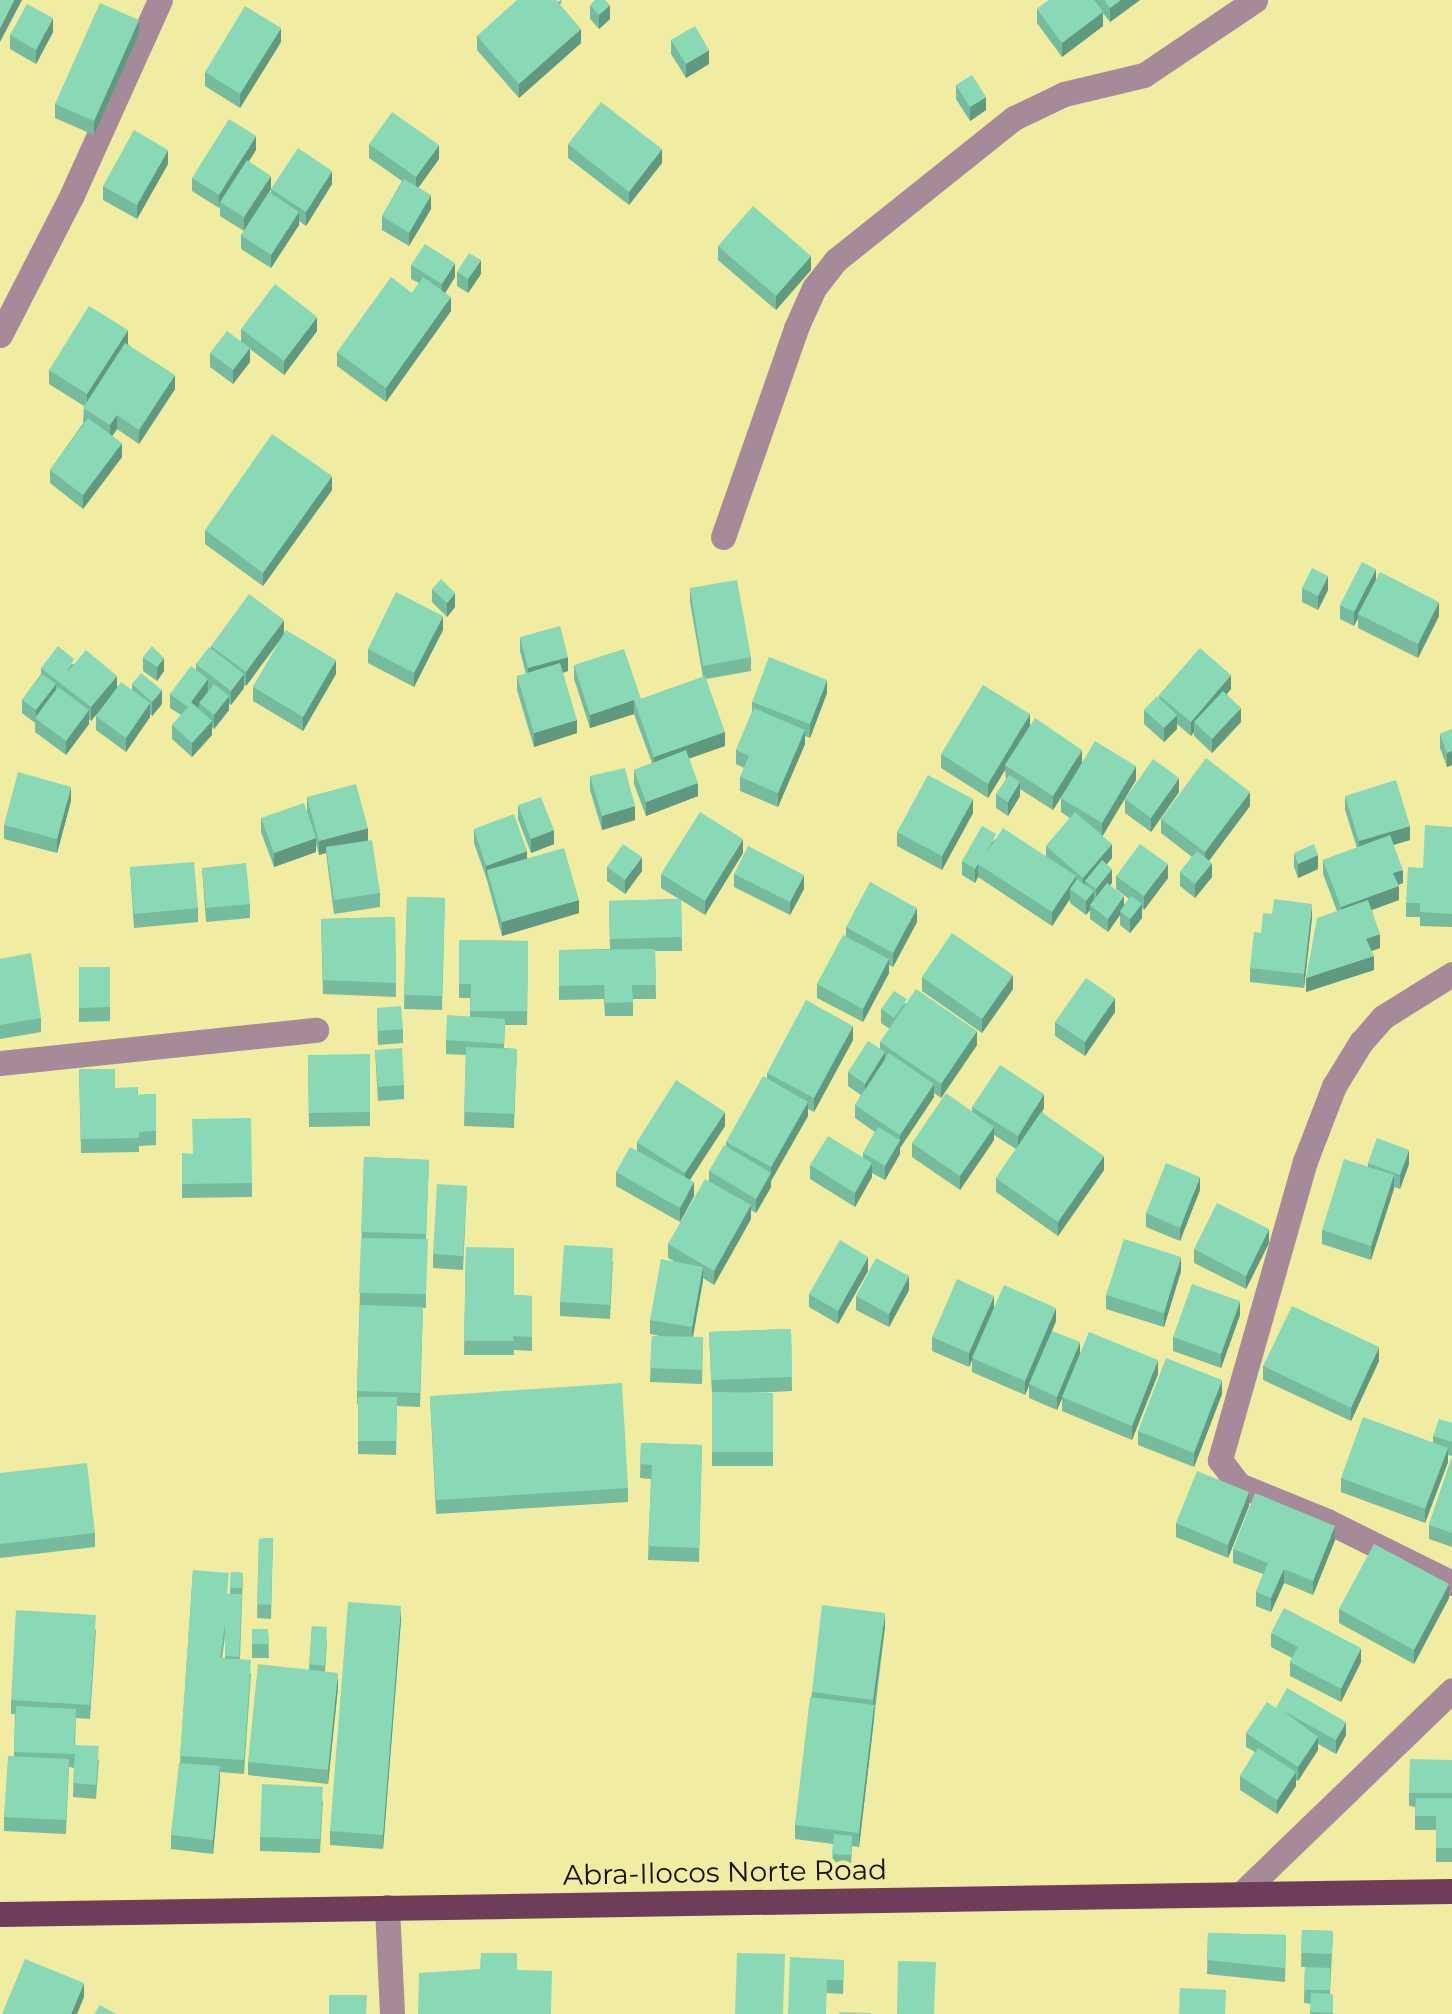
<!DOCTYPE html>
<style>
body{margin:0}
#map{position:relative;width:1452px;height:2014px;overflow:hidden;background:#f0eca2;font-family:Montserrat,sans-serif}
div>[style]{position:absolute}
[style*='--x']{left:calc(var(--x)*1px);top:calc(var(--y)*1px);width:calc(var(--w)*1px);rotate:calc(var(--a)*1deg)}
.minor>*{height:25px;margin:-12.5px;padding:0 12.5px;transform-origin:12.5px;border-radius:12.5px;background:#a78a99}
.primary>*{height:25px;margin:-12.5px;padding:0 12.5px;transform-origin:12.5px;border-radius:12.5px;background:#6e3d59}
.wall>*{inset:0;background:#76bb9d}
.shaded-wall>*{inset:0;background:#609880}
.building>*{inset:0;background:#89d9b7}
span{translate:-50% -50%;white-space:nowrap;text-align:center;line-height:1.15;-webkit-text-stroke:9px #f0eca2;paint-order:stroke}
.street-label{font-size:28px;color:#131100}
</style>
<div id="map">
<div class="minor">
<i style="--x:0;--y:335;--w:155;--a:-62.8"></i>
<i style="--x:71;--y:197;--w:216;--a:-65.7"></i>
<i style="--x:723;--y:537;--w:221;--a:-70.7"></i>
<i style="--x:796;--y:328;--w:44;--a:-65.8"></i>
<i style="--x:814;--y:288;--w:36;--a:-52"></i>
<i style="--x:836;--y:260;--w:228;--a:-38.6"></i>
<i style="--x:1014;--y:118;--w:55;--a:-25.6"></i>
<i style="--x:1064;--y:94;--w:82;--a:-13.4"></i>
<i style="--x:1144;--y:75;--w:134;--a:-34"></i>
<i style="--x:1452;--y:974;--w:81;--a:148.1"></i>
<i style="--x:1383;--y:1017;--w:33;--a:131"></i>
<i style="--x:1361;--y:1042;--w:52;--a:121.5"></i>
<i style="--x:1334;--y:1086;--w:80;--a:111.1"></i>
<i style="--x:1305;--y:1161;--w:311;--a:105.9"></i>
<i style="--x:1220;--y:1460;--w:31;--a:53"></i>
<i style="--x:1239;--y:1485;--w:95;--a:22.2"></i>
<i style="--x:1327;--y:1521;--w:140;--a:26.4"></i>
<i style="--x:0;--y:1063;--w:318;--a:-6"></i>
<i style="--x:1242;--y:1893;--w:292;--a:-44"></i>
<i style="--x:387;--y:1907;--w:107;--a:87.3"></i>
</div>
<div class="primary">
<i style="--x:0;--y:1914;--w:1452;--a:-0.91"></i>
</div>
<div class="wall">
<i style="clip-path:polygon(562px 0,560px 5px,581px 43px,519px 98px,477px 50px,477px 36px)"></i>
<i style="clip-path:polygon(1049px 0,1140px 0,1110px 22px,1103px 13px,1103px 26px,1062px 57px,1037px 23px,1037px 9px)"></i>
<i style="clip-path:polygon(590px 5px,610px 19px,599px 29px,590px 19px)"></i>
<i style="clip-path:polygon(53px 32px,36px 64px,10px 49px,10px 35px)"></i>
<i style="clip-path:polygon(139px 34px,94px 135px,55px 118px,55px 104px)"></i>
<i style="clip-path:polygon(671px 40px,709px 64px,686px 78px,671px 54px)"></i>
<i style="clip-path:polygon(281px 42px,240px 108px,205px 86px,205px 72px)"></i>
<i style="clip-path:polygon(956px 85px,986px 110px,970px 121px,956px 99px)"></i>
<i style="clip-path:polygon(369px 144px,439px 159px,418px 188px,431px 209px,409px 246px,382px 230px,382px 216px,402px 181px,369px 158px)"></i>
<i style="clip-path:polygon(568px 144px,662px 163px,629px 205px,568px 158px)"></i>
<i style="clip-path:polygon(256px 150px,249px 161px,271px 189px,269px 192px,271px 193px,271px 189px,332px 184px,306px 226px,299px 221px,299px 225px,271px 268px,241px 249px,241px 235px,244px 231px,220px 216px,220px 206px,219px 208px,192px 191px,192px 178px)"></i>
<i style="clip-path:polygon(168px 164px,137px 219px,103px 200px,103px 186px)"></i>
<i style="clip-path:polygon(718px 246px,811px 270px,776px 310px,718px 260px)"></i>
<i style="clip-path:polygon(411px 265px,455px 277px,445px 293px,451px 311px,386px 402px,337px 366px,337px 352px,412px 293px,419px 283px,411px 279px)"></i>
<i style="clip-path:polygon(457px 272px,481px 274px,468px 293px,457px 286px)"></i>
<i style="clip-path:polygon(241px 329px,317px 331px,284px 375px,250px 349px,250px 362px,233px 384px,210px 367px,210px 353px,241px 341px)"></i>
<i style="clip-path:polygon(128px 344px,175px 389px,139px 444px,117px 429px,112px 436px,122px 457px,83px 509px,50px 483px,50px 470px,84px 422px,83px 422px,84px 406px,49px 384px,49px 370px)"></i>
<i style="clip-path:polygon(332px 490px,263px 586px,205px 544px,205px 530px)"></i>
<i style="clip-path:polygon(1376px 579px,1439px 616px,1418px 658px,1358px 628px,1358px 618px,1354px 626px,1340px 619px,1340px 605px)"></i>
<i style="clip-path:polygon(690px 588px,751px 657px,751px 671px,706px 679px,725px 746px,689px 758px,698px 796px,646px 816px,634px 784px,634px 770px,652px 763px,634px 714px,590px 728px,574px 679px,574px 665px,641px 699px,703px 677px,690px 602px)"></i>
<i style="clip-path:polygon(1302px 588px,1328px 590px,1318px 610px,1302px 602px)"></i>
<i style="clip-path:polygon(432px 589px,455px 607px,447px 617px,432px 602px)"></i>
<i style="clip-path:polygon(443px 630px,414px 687px,368px 663px,368px 649px)"></i>
<i style="clip-path:polygon(284px 633px,336px 674px,303px 731px,253px 701px,253px 687px,282px 638px,246px 686px,244px 685px,244px 688px,231px 705px,229px 704px,229px 710px,214px 729px,212px 727px,212px 735px,192px 757px,172px 739px,172px 725px,181px 715px,170px 708px,170px 694px,196px 670px,196px 664px,211px 648px,211px 646px)"></i>
<i style="clip-path:polygon(520px 637px,568px 671px,563px 673px,577px 733px,534px 747px,517px 690px,517px 676px,526px 674px,520px 651px)"></i>
<i style="clip-path:polygon(143px 657px,164px 671px,157px 681px,143px 671px)"></i>
<i style="clip-path:polygon(74px 664px,117px 686px,132px 690px,132px 684px,162px 704px,152px 716px,150px 714px,150px 717px,126px 752px,96px 730px,96px 716px,99px 711px,91px 721px,89px 719px,89px 724px,66px 755px,35px 732px,35px 723px,22px 713px,22px 700px,41px 674px,41px 668px)"></i>
<i style="clip-path:polygon(1231px 689px,1227px 694px,1241px 722px,1212px 753px,1194px 736px,1194px 732px,1191px 736px,1177px 724px,1177px 729px,1164px 742px,1144px 724px,1144px 710px,1159px 698px,1159px 695px)"></i>
<i style="clip-path:polygon(827px 693px,810px 738px,805px 736px,805px 744px,778px 807px,740px 791px,740px 777px,744px 768px,736px 764px,736px 750px,752px 712px,752px 702px)"></i>
<i style="clip-path:polygon(1030px 725px,1082px 762px,1136px 780px,1102px 836px,1112px 858px,1107px 864px,1112px 883px,1110px 885px,1124px 905px,1129px 899px,1116px 889px,1116px 876px,1168px 878px,1144px 910px,1142px 908px,1142px 918px,1130px 933px,1120px 925px,1120px 915px,1108px 932px,1090px 919px,1090px 910px,1086px 915px,1070px 903px,1070px 899px,1052px 926px,978px 877px,975px 883px,962px 875px,962px 861px,996px 839px,1046px 857px,1046px 846px,1070px 818px,1061px 812px,1061px 798px,1069px 784px,1053px 810px,1020px 789px,1020px 796px,1008px 816px,996px 808px,996px 794px,1006px 780px,1005px 770px,988px 798px,941px 768px,941px 754px)"></i>
<i style="clip-path:polygon(1452px 729px,1452px 765px,1447px 767px,1440px 748px,1440px 734px)"></i>
<i style="clip-path:polygon(590px 776px,635px 820px,602px 830px,590px 790px)"></i>
<i style="clip-path:polygon(1179px 792px,1151px 832px,1125px 813px,1125px 799px)"></i>
<i style="clip-path:polygon(1345px 796px,1410px 840px,1393px 845px,1403px 883px,1398px 885px,1399px 900px,1372px 910px,1380px 948px,1371px 951px,1374px 970px,1306px 992px,1337px 911px,1323px 874px,1323px 860px,1357px 848px,1345px 810px)"></i>
<i style="clip-path:polygon(307px 797px,368px 841px,380px 893px,380px 907px,334px 914px,326px 853px,319px 855px,316px 844px,316px 852px,274px 867px,261px 832px,261px 818px,307px 811px)"></i>
<i style="clip-path:polygon(71px 801px,57px 853px,4px 839px,4px 825px)"></i>
<i style="clip-path:polygon(518px 805px,554px 844px,531px 853px,518px 819px)"></i>
<i style="clip-path:polygon(1250px 806px,1209px 861px,1212px 877px,1195px 898px,1180px 886px,1180px 872px,1192px 857px,1161px 833px,1161px 819px)"></i>
<i style="clip-path:polygon(973px 813px,942px 870px,897px 846px,897px 832px)"></i>
<i style="clip-path:polygon(1452px 827px,1452px 927px,1420px 926px,1420px 917px,1406px 917px,1406px 903px,1423px 868px)"></i>
<i style="clip-path:polygon(474px 829px,527px 859px,579px 913px,502px 936px,487px 880px,474px 843px)"></i>
<i style="clip-path:polygon(743px 853px,705px 915px,681px 900px,682px 951px,655px 951px,656px 999px,633px 999px,633px 1016px,605px 1016px,604px 999px,559px 1000px,559px 950px,610px 949px,609px 901px,679px 899px,661px 888px,661px 874px)"></i>
<i style="clip-path:polygon(1294px 853px,1318px 869px,1298px 878px,1294px 867px)"></i>
<i style="clip-path:polygon(130px 867px,198px 908px,198px 922px,134px 928px)"></i>
<i style="clip-path:polygon(607px 867px,642px 871px,625px 894px,607px 881px)"></i>
<i style="clip-path:polygon(202px 868px,250px 904px,250px 918px,206px 922px)"></i>
<i style="clip-path:polygon(734px 874px,804px 889px,790px 915px,734px 887px)"></i>
<i style="clip-path:polygon(407px 897px,445px 898px,442px 1010px,404px 1009px)"></i>
<i style="clip-path:polygon(1272px 914px,1312px 918px,1304px 988px,1250px 982px,1250px 968px,1261px 933px)"></i>
<i style="clip-path:polygon(395px 917px,396px 997px,323px 994px,321px 919px)"></i>
<i style="clip-path:polygon(917px 922px,893px 967px,889px 965px,889px 973px,863px 1022px,817px 998px,817px 984px,846px 937px,846px 927px)"></i>
<i style="clip-path:polygon(459px 940px,528px 941px,527px 1025px,505px 1025px,504px 1048px,517px 1049px,514px 1128px,464px 1126px,466px 1055px,446px 1054px,446px 1040px,470px 1016px,470px 998px,459px 998px)"></i>
<i style="clip-path:polygon(0 959px,41px 1018px,41px 1032px,0 1039px)"></i>
<i style="clip-path:polygon(79px 967px,110px 967px,110px 1021px,79px 1022px)"></i>
<i style="clip-path:polygon(922px 977px,1013px 989px,982px 1033px,922px 991px)"></i>
<i style="clip-path:polygon(907px 1003px,977px 1045px,941px 1098px,934px 1093px,934px 1097px,900px 1148px,900px 1154px,885px 1180px,872px 1173px,872px 1177px,855px 1207px,810px 1179px,810px 1165px,863px 1157px,863px 1153px,875px 1132px,855px 1118px,855px 1105px,861px 1095px,848px 1086px,848px 1072px,880px 1049px,880px 1042px,890px 1029px,881px 1023px,881px 1009px)"></i>
<i style="clip-path:polygon(377px 1008px,403px 1029px,403px 1043px,378px 1045px)"></i>
<i style="clip-path:polygon(1115px 1012px,1085px 1056px,1055px 1036px,1055px 1022px)"></i>
<i style="clip-path:polygon(853px 1040px,814px 1112px,808px 1109px,808px 1116px,771px 1181px,771px 1187px,756px 1213px,751px 1210px,751px 1219px,714px 1285px,703px 1278px,693px 1337px,703px 1337px,702px 1384px,650px 1382px,652px 1336px,660px 1336px,650px 1334px,650px 1320px,674px 1261px,668px 1258px,668px 1244px,709px 1181px,709px 1171px,726px 1146px,726px 1142px,767px 1079px,767px 1073px)"></i>
<i style="clip-path:polygon(375px 1050px,404px 1085px,404px 1099px,378px 1101px)"></i>
<i style="clip-path:polygon(308px 1055px,370px 1112px,370px 1126px,309px 1127px)"></i>
<i style="clip-path:polygon(79px 1069px,115px 1088px,138px 1095px,156px 1094px,156px 1145px,139px 1146px,139px 1152px,81px 1153px)"></i>
<i style="clip-path:polygon(972px 1107px,1044px 1108px,1042px 1112px,1104px 1170px,1058px 1236px,996px 1192px,996px 1178px,1016px 1149px,994px 1135px,994px 1140px,960px 1190px,912px 1157px,912px 1143px,972px 1112px)"></i>
<i style="clip-path:polygon(725px 1126px,690px 1180px,694px 1196px,680px 1222px,616px 1186px,616px 1172px,637px 1150px,637px 1142px)"></i>
<i style="clip-path:polygon(182px 1153px,252px 1183px,252px 1197px,182px 1198px)"></i>
<i style="clip-path:polygon(364px 1157px,429px 1160px,426px 1239px,426px 1308px,423px 1308px,420px 1407px,397px 1406px,396px 1455px,358px 1454px,358px 1404px,357px 1404px,357px 1391px)"></i>
<i style="clip-path:polygon(1368px 1163px,1409px 1164px,1400px 1189px,1394px 1187px,1371px 1260px,1322px 1244px,1322px 1230px,1368px 1167px)"></i>
<i style="clip-path:polygon(467px 1186px,463px 1270px,433px 1268px,433px 1254px)"></i>
<i style="clip-path:polygon(1200px 1190px,1180px 1241px,1146px 1227px,1146px 1213px)"></i>
<i style="clip-path:polygon(1269px 1243px,1246px 1289px,1194px 1263px,1194px 1249px)"></i>
<i style="clip-path:polygon(466px 1247px,514px 1295px,532px 1296px,532px 1351px,514px 1350px,514px 1355px,464px 1355px)"></i>
<i style="clip-path:polygon(613px 1261px,610px 1319px,560px 1316px,560px 1302px)"></i>
<i style="clip-path:polygon(868px 1271px,838px 1324px,809px 1307px,809px 1294px)"></i>
<i style="clip-path:polygon(1181px 1271px,1164px 1327px,1106px 1309px,1106px 1295px)"></i>
<i style="clip-path:polygon(909px 1290px,889px 1327px,856px 1310px,856px 1296px)"></i>
<i style="clip-path:polygon(994px 1307px,1056px 1321px,1052px 1331px,1080px 1354px,1158px 1374px,1132px 1440px,1062px 1411px,1062px 1398px,1057px 1410px,1029px 1398px,1029px 1384px,1039px 1361px,1025px 1395px,972px 1372px,972px 1360px,969px 1367px,932px 1351px,932px 1337px)"></i>
<i style="clip-path:polygon(1240px 1315px,1221px 1368px,1173px 1351px,1173px 1337px)"></i>
<i style="clip-path:polygon(791px 1329px,792px 1391px,749px 1393px,773px 1393px,773px 1466px,712px 1466px,712px 1394px,709px 1332px)"></i>
<i style="clip-path:polygon(1379px 1361px,1351px 1421px,1263px 1380px,1263px 1366px)"></i>
<i style="clip-path:polygon(1222px 1394px,1194px 1467px,1138px 1445px,1138px 1431px)"></i>
<i style="clip-path:polygon(430px 1396px,628px 1488px,628px 1502px,436px 1514px)"></i>
<i style="clip-path:polygon(1452px 1423px,1452px 1456px,1448px 1455px,1448px 1462px,1425px 1523px,1341px 1492px,1341px 1478px,1433px 1442px,1433px 1436px)"></i>
<i style="clip-path:polygon(641px 1443px,702px 1445px,699px 1562px,648px 1560px,651px 1479px,640px 1478px)"></i>
<i style="clip-path:polygon(1452px 1457px,1452px 1547px,1429px 1539px,1429px 1525px)"></i>
<i style="clip-path:polygon(0 1473px,95px 1533px,95px 1547px,0 1558px)"></i>
<i style="clip-path:polygon(1249px 1506px,1228px 1558px,1176px 1537px,1176px 1523px)"></i>
<i style="clip-path:polygon(273px 1538px,271px 1619px,257px 1618px,259px 1539px)"></i>
<i style="clip-path:polygon(1335px 1540px,1313px 1595px,1284px 1583px,1271px 1612px,1256px 1606px,1256px 1592px,1263px 1574px,1233px 1563px,1233px 1549px)"></i>
<i style="clip-path:polygon(evenodd,193px 1570px,228px 1594px,230px 1594px,231px 1572px,243px 1573px,240px 1659px,251px 1674px,244px 1774px,220px 1772px,213px 1854px,171px 1849px,171px 1835px,180px 1763px,193px 1570px,225px 1637px,225px 1658px,222px 1658px,225px 1637px)"></i>
<i style="clip-path:polygon(1449px 1598px,1414px 1664px,1339px 1623px,1339px 1609px)"></i>
<i style="clip-path:polygon(401px 1620px,383px 1849px,330px 1845px,330px 1831px)"></i>
<i style="clip-path:polygon(312px 1626px,327px 1641px,325px 1672px,338px 1687px,328px 1784px,248px 1775px,248px 1762px,309px 1670px)"></i>
<i style="clip-path:polygon(885px 1627px,859px 1847px,852px 1846px,851px 1869px,832px 1868px,833px 1844px,795px 1839px,795px 1825px,812px 1692px)"></i>
<i style="clip-path:polygon(96px 1629px,90px 1719px,76px 1718px,75px 1745px,99px 1760px,96px 1799px,73px 1797px,74px 1768px,69px 1767px,66px 1834px,4px 1831px,4px 1817px,14px 1756px,15px 1714px,11px 1714px,11px 1700px)"></i>
<i style="clip-path:polygon(252px 1629px,268px 1629px,269px 1658px,252px 1658px)"></i>
<i style="clip-path:polygon(1271px 1633px,1361px 1662px,1341px 1702px,1290px 1676px,1290px 1662px,1292px 1658px,1271px 1647px)"></i>
<i style="clip-path:polygon(1276px 1708px,1346px 1735px,1336px 1754px,1318px 1744px,1318px 1750px,1298px 1781px,1296px 1780px,1296px 1786px,1277px 1814px,1240px 1790px,1240px 1776px,1255px 1752px,1246px 1747px,1246px 1733px)"></i>
<i style="clip-path:polygon(1452px 1760px,1452px 1862px,1436px 1862px,1436px 1830px,1415px 1830px,1415px 1807px,1409px 1806px,1409px 1793px)"></i>
<i style="clip-path:polygon(323px 1801px,320px 1853px,260px 1851px,260px 1837px)"></i>
<i style="clip-path:polygon(1302px 1930px,1333px 1931px,1330px 1994px,1333px 2014px,1310px 2014px,1311px 2004px,1304px 2003px,1305px 1967px,1301px 1967px)"></i>
<i style="clip-path:polygon(1208px 1933px,1286px 1935px,1285px 1982px,1207px 1974px)"></i>
<i style="clip-path:polygon(844px 1960px,843px 1994px,827px 1993px,788px 2014px)"></i>
</div>
<div class="shaded-wall">
<i style="clip-path:polygon(14px 0,22px 0,0 42px,0 28px)"></i>
<i style="clip-path:polygon(1121px 0,1140px 0,1110px 22px,1110px 8px)"></i>
<i style="clip-path:polygon(610px 5px,610px 19px,599px 29px,599px 15px)"></i>
<i style="clip-path:polygon(1103px 12px,1103px 26px,1062px 57px,1062px 43px)"></i>
<i style="clip-path:polygon(53px 18px,53px 32px,36px 64px,36px 50px)"></i>
<i style="clip-path:polygon(139px 20px,139px 34px,94px 135px,94px 121px)"></i>
<i style="clip-path:polygon(281px 28px,281px 42px,240px 108px,240px 94px)"></i>
<i style="clip-path:polygon(581px 29px,581px 43px,519px 98px,519px 84px)"></i>
<i style="clip-path:polygon(709px 50px,709px 64px,686px 78px,686px 64px)"></i>
<i style="clip-path:polygon(986px 97px,986px 110px,970px 121px,970px 107px)"></i>
<i style="clip-path:polygon(256px 136px,256px 150px,222px 203px,220px 202px,219px 208px,219px 195px)"></i>
<i style="clip-path:polygon(439px 145px,439px 159px,416px 191px,416px 177px)"></i>
<i style="clip-path:polygon(662px 149px,662px 163px,629px 205px,629px 192px)"></i>
<i style="clip-path:polygon(168px 150px,168px 164px,137px 219px,137px 205px)"></i>
<i style="clip-path:polygon(332px 171px,332px 184px,306px 226px,306px 212px)"></i>
<i style="clip-path:polygon(271px 176px,271px 189px,244px 231px,244px 217px)"></i>
<i style="clip-path:polygon(431px 195px,431px 209px,409px 246px,409px 233px)"></i>
<i style="clip-path:polygon(299px 212px,299px 225px,271px 268px,271px 255px)"></i>
<i style="clip-path:polygon(811px 256px,811px 270px,776px 310px,776px 296px)"></i>
<i style="clip-path:polygon(481px 260px,481px 274px,468px 293px,468px 279px)"></i>
<i style="clip-path:polygon(455px 263px,455px 277px,442px 298px,442px 284px)"></i>
<i style="clip-path:polygon(451px 297px,451px 311px,386px 402px,386px 388px)"></i>
<i style="clip-path:polygon(317px 317px,317px 331px,284px 375px,284px 361px)"></i>
<i style="clip-path:polygon(128px 330px,128px 344px,87px 408px,87px 394px)"></i>
<i style="clip-path:polygon(250px 348px,250px 362px,233px 384px,233px 370px)"></i>
<i style="clip-path:polygon(175px 375px,175px 389px,139px 444px,139px 430px)"></i>
<i style="clip-path:polygon(117px 415px,117px 429px,110px 439px,110px 425px)"></i>
<i style="clip-path:polygon(122px 443px,122px 457px,83px 509px,83px 495px)"></i>
<i style="clip-path:polygon(332px 476px,332px 490px,263px 586px,263px 573px)"></i>
<i style="clip-path:polygon(1376px 569px,1376px 583px,1358px 614px,1358px 618px,1354px 626px,1354px 612px)"></i>
<i style="clip-path:polygon(1328px 576px,1328px 590px,1318px 610px,1318px 596px)"></i>
<i style="clip-path:polygon(455px 593px,455px 607px,447px 617px,447px 603px)"></i>
<i style="clip-path:polygon(1439px 602px,1439px 616px,1418px 658px,1418px 644px)"></i>
<i style="clip-path:polygon(443px 616px,443px 630px,414px 687px,414px 673px)"></i>
<i style="clip-path:polygon(284px 620px,284px 634px,246px 686px,246px 672px)"></i>
<i style="clip-path:polygon(568px 657px,568px 671px,528px 682px,528px 668px)"></i>
<i style="clip-path:polygon(164px 658px,164px 671px,157px 681px,157px 667px)"></i>
<i style="clip-path:polygon(336px 660px,336px 674px,303px 731px,303px 717px)"></i>
<i style="clip-path:polygon(244px 674px,244px 688px,231px 705px,231px 691px)"></i>
<i style="clip-path:polygon(1231px 675px,1231px 689px,1199px 726px,1194px 722px,1194px 732px,1191px 736px,1191px 722px)"></i>
<i style="clip-path:polygon(117px 676px,117px 690px,91px 721px,91px 707px)"></i>
<i style="clip-path:polygon(208px 679px,208px 693px,191px 716px,191px 702px)"></i>
<i style="clip-path:polygon(827px 680px,827px 693px,810px 738px,810px 724px)"></i>
<i style="clip-path:polygon(56px 684px,56px 697px,36px 719px,36px 710px)"></i>
<i style="clip-path:polygon(162px 690px,162px 704px,152px 716px,152px 702px)"></i>
<i style="clip-path:polygon(229px 696px,229px 710px,214px 729px,214px 715px)"></i>
<i style="clip-path:polygon(634px 700px,634px 714px,590px 728px,590px 715px)"></i>
<i style="clip-path:polygon(150px 703px,150px 717px,126px 752px,126px 738px)"></i>
<i style="clip-path:polygon(1241px 708px,1241px 722px,1212px 753px,1212px 739px)"></i>
<i style="clip-path:polygon(89px 710px,89px 724px,66px 755px,66px 741px)"></i>
<i style="clip-path:polygon(1030px 714px,1030px 728px,1005px 765px,1005px 770px,988px 798px,988px 784px)"></i>
<i style="clip-path:polygon(1177px 715px,1177px 729px,1164px 742px,1164px 728px)"></i>
<i style="clip-path:polygon(577px 720px,577px 733px,534px 747px,534px 733px)"></i>
<i style="clip-path:polygon(212px 721px,212px 735px,192px 757px,192px 743px)"></i>
<i style="clip-path:polygon(805px 730px,805px 744px,778px 807px,778px 793px)"></i>
<i style="clip-path:polygon(725px 732px,725px 746px,654px 771px,654px 757px)"></i>
<i style="clip-path:polygon(1082px 750px,1082px 764px,1053px 810px,1053px 796px)"></i>
<i style="clip-path:polygon(1452px 751px,1452px 765px,1447px 767px,1447px 753px)"></i>
<i style="clip-path:polygon(1136px 766px,1136px 780px,1102px 837px,1102px 823px)"></i>
<i style="clip-path:polygon(1179px 778px,1179px 792px,1151px 832px,1151px 818px)"></i>
<i style="clip-path:polygon(1020px 782px,1020px 796px,1008px 816px,1008px 802px)"></i>
<i style="clip-path:polygon(698px 783px,698px 796px,646px 816px,646px 802px)"></i>
<i style="clip-path:polygon(71px 787px,71px 801px,57px 853px,57px 839px)"></i>
<i style="clip-path:polygon(1250px 792px,1250px 806px,1205px 866px,1205px 852px)"></i>
<i style="clip-path:polygon(973px 799px,973px 813px,942px 870px,942px 856px)"></i>
<i style="clip-path:polygon(635px 806px,635px 820px,602px 830px,602px 816px)"></i>
<i style="clip-path:polygon(1410px 826px,1410px 840px,1359px 855px,1359px 841px)"></i>
<i style="clip-path:polygon(368px 828px,368px 842px,326px 847px,326px 853px,319px 855px,319px 841px)"></i>
<i style="clip-path:polygon(554px 830px,554px 844px,531px 853px,531px 839px)"></i>
<i style="clip-path:polygon(316px 838px,316px 852px,274px 867px,274px 853px)"></i>
<i style="clip-path:polygon(743px 839px,743px 853px,705px 915px,705px 901px)"></i>
<i style="clip-path:polygon(1112px 844px,1112px 858px,1090px 884px,1085px 881px,1085px 889px,1083px 892px,1083px 878px)"></i>
<i style="clip-path:polygon(527px 851px,527px 865px,487px 870px,486px 880px,486px 866px)"></i>
<i style="clip-path:polygon(1318px 855px,1318px 869px,1298px 878px,1298px 864px)"></i>
<i style="clip-path:polygon(642px 857px,642px 871px,625px 894px,625px 880px)"></i>
<i style="clip-path:polygon(1212px 863px,1212px 877px,1195px 898px,1195px 884px)"></i>
<i style="clip-path:polygon(978px 864px,978px 877px,975px 883px,975px 869px)"></i>
<i style="clip-path:polygon(1168px 864px,1168px 878px,1144px 910px,1144px 896px)"></i>
<i style="clip-path:polygon(1112px 869px,1112px 883px,1096px 903px,1096px 889px)"></i>
<i style="clip-path:polygon(1403px 870px,1403px 883px,1393px 887px,1393px 873px)"></i>
<i style="clip-path:polygon(804px 875px,804px 889px,790px 915px,790px 902px)"></i>
<i style="clip-path:polygon(1076px 876px,1076px 890px,1070px 889px,1070px 899px,1052px 926px,1052px 912px)"></i>
<i style="clip-path:polygon(1399px 886px,1399px 900px,1341px 921px,1341px 907px)"></i>
<i style="clip-path:polygon(1094px 891px,1094px 905px,1090px 905px,1090px 910px,1086px 915px,1086px 901px)"></i>
<i style="clip-path:polygon(1124px 896px,1124px 910px,1120px 911px,1120px 915px,1108px 932px,1108px 919px)"></i>
<i style="clip-path:polygon(579px 900px,579px 913px,502px 936px,502px 922px)"></i>
<i style="clip-path:polygon(1142px 904px,1142px 918px,1130px 933px,1130px 919px)"></i>
<i style="clip-path:polygon(1312px 904px,1312px 918px,1304px 988px,1304px 974px)"></i>
<i style="clip-path:polygon(917px 908px,917px 922px,893px 967px,893px 953px)"></i>
<i style="clip-path:polygon(1380px 934px,1380px 948px,1366px 953px,1366px 939px)"></i>
<i style="clip-path:polygon(1374px 956px,1374px 970px,1306px 992px,1306px 978px)"></i>
<i style="clip-path:polygon(889px 959px,889px 973px,863px 1022px,863px 1009px)"></i>
<i style="clip-path:polygon(1013px 975px,1013px 989px,982px 1033px,982px 1019px)"></i>
<i style="clip-path:polygon(1115px 998px,1115px 1012px,1085px 1056px,1085px 1042px)"></i>
<i style="clip-path:polygon(853px 1026px,853px 1040px,814px 1112px,814px 1098px)"></i>
<i style="clip-path:polygon(977px 1031px,977px 1045px,941px 1098px,941px 1084px)"></i>
<i style="clip-path:polygon(885px 1052px,885px 1066px,865px 1097px,865px 1084px)"></i>
<i style="clip-path:polygon(934px 1084px,934px 1097px,900px 1148px,900px 1154px,885px 1180px,885px 1166px,900px 1141px,900px 1135px)"></i>
<i style="clip-path:polygon(1044px 1094px,1044px 1108px,1018px 1150px,1018px 1136px)"></i>
<i style="clip-path:polygon(808px 1102px,808px 1116px,771px 1181px,771px 1167px)"></i>
<i style="clip-path:polygon(725px 1112px,725px 1126px,685px 1187px,685px 1173px)"></i>
<i style="clip-path:polygon(994px 1127px,994px 1140px,960px 1190px,960px 1176px)"></i>
<i style="clip-path:polygon(1409px 1150px,1409px 1164px,1400px 1189px,1400px 1175px)"></i>
<i style="clip-path:polygon(1104px 1156px,1104px 1170px,1058px 1236px,1058px 1222px)"></i>
<i style="clip-path:polygon(872px 1163px,872px 1177px,855px 1207px,855px 1193px)"></i>
<i style="clip-path:polygon(771px 1173px,771px 1187px,756px 1213px,756px 1199px)"></i>
<i style="clip-path:polygon(1394px 1175px,1394px 1189px,1371px 1260px,1371px 1246px)"></i>
<i style="clip-path:polygon(1200px 1177px,1200px 1190px,1180px 1241px,1180px 1228px)"></i>
<i style="clip-path:polygon(694px 1182px,694px 1196px,680px 1222px,680px 1208px)"></i>
<i style="clip-path:polygon(751px 1205px,751px 1219px,714px 1285px,714px 1271px)"></i>
<i style="clip-path:polygon(1269px 1229px,1269px 1243px,1246px 1289px,1246px 1276px)"></i>
<i style="clip-path:polygon(868px 1257px,868px 1271px,838px 1324px,838px 1311px)"></i>
<i style="clip-path:polygon(1181px 1257px,1181px 1271px,1164px 1327px,1164px 1313px)"></i>
<i style="clip-path:polygon(703px 1267px,703px 1281px,692px 1341px,692px 1327px)"></i>
<i style="clip-path:polygon(909px 1276px,909px 1290px,889px 1327px,889px 1314px)"></i>
<i style="clip-path:polygon(994px 1296px,994px 1310px,969px 1367px,969px 1353px)"></i>
<i style="clip-path:polygon(1240px 1301px,1240px 1315px,1221px 1368px,1221px 1354px)"></i>
<i style="clip-path:polygon(1056px 1308px,1056px 1321px,1025px 1395px,1025px 1381px)"></i>
<i style="clip-path:polygon(1080px 1342px,1080px 1356px,1057px 1410px,1057px 1397px)"></i>
<i style="clip-path:polygon(1379px 1347px,1379px 1361px,1351px 1421px,1351px 1408px)"></i>
<i style="clip-path:polygon(1158px 1360px,1158px 1374px,1132px 1440px,1132px 1426px)"></i>
<i style="clip-path:polygon(1222px 1380px,1222px 1394px,1194px 1467px,1194px 1453px)"></i>
<i style="clip-path:polygon(1448px 1448px,1448px 1462px,1425px 1523px,1425px 1509px)"></i>
<i style="clip-path:polygon(1249px 1492px,1249px 1506px,1228px 1558px,1228px 1545px)"></i>
<i style="clip-path:polygon(1335px 1526px,1335px 1540px,1313px 1595px,1313px 1581px)"></i>
<i style="clip-path:polygon(1284px 1569px,1284px 1583px,1271px 1612px,1271px 1598px)"></i>
<i style="clip-path:polygon(1449px 1584px,1449px 1598px,1414px 1664px,1414px 1650px)"></i>
<i style="clip-path:polygon(401px 1606px,401px 1620px,383px 1849px,383px 1835px)"></i>
<i style="clip-path:polygon(885px 1613px,885px 1627px,874px 1705px,874px 1719px,859px 1847px,859px 1833px,873px 1714px,873px 1700px)"></i>
<i style="clip-path:polygon(1361px 1648px,1361px 1662px,1341px 1702px,1341px 1689px)"></i>
<i style="clip-path:polygon(338px 1673px,338px 1687px,328px 1784px,328px 1770px)"></i>
<i style="clip-path:polygon(1346px 1722px,1346px 1735px,1336px 1754px,1336px 1740px)"></i>
<i style="clip-path:polygon(1318px 1737px,1318px 1750px,1298px 1781px,1298px 1767px)"></i>
<i style="clip-path:polygon(220px 1766px,220px 1780px,213px 1854px,213px 1840px)"></i>
<i style="clip-path:polygon(1296px 1772px,1296px 1786px,1277px 1814px,1277px 1800px)"></i>
<i style="clip-path:polygon(84px 1983px,84px 1997px,77px 2014px,71px 2014px)"></i>
</div>
<div class="building">
<i style="clip-path:polygon(0 0,14px 0,0 28px)"></i>
<i style="clip-path:polygon(517px 0,556px 0,581px 29px,519px 84px,477px 36px)"></i>
<i style="clip-path:polygon(595px 0,605px 0,610px 5px,599px 15px,590px 5px)"></i>
<i style="clip-path:polygon(1049px 0,1094px 0,1103px 12px,1062px 43px,1037px 9px)"></i>
<i style="clip-path:polygon(1104px 0,1121px 0,1110px 8px)"></i>
<i style="clip-path:polygon(100px 3px,139px 20px,94px 121px,55px 104px)"></i>
<i style="clip-path:polygon(27px 4px,53px 18px,36px 50px,10px 35px)"></i>
<i style="clip-path:polygon(245px 6px,281px 28px,240px 94px,205px 72px)"></i>
<i style="clip-path:polygon(695px 26px,709px 50px,686px 64px,671px 40px)"></i>
<i style="clip-path:polygon(972px 75px,986px 97px,970px 107px,956px 85px)"></i>
<i style="clip-path:polygon(601px 102px,662px 149px,629px 192px,568px 144px)"></i>
<i style="clip-path:polygon(392px 112px,439px 145px,416px 177px,369px 144px)"></i>
<i style="clip-path:polygon(229px 119px,256px 136px,219px 195px,192px 178px)"></i>
<i style="clip-path:polygon(134px 130px,168px 150px,137px 205px,103px 186px)"></i>
<i style="clip-path:polygon(298px 148px,332px 171px,306px 212px,271px 189px)"></i>
<i style="clip-path:polygon(247px 160px,271px 176px,244px 217px,220px 202px)"></i>
<i style="clip-path:polygon(404px 179px,431px 195px,409px 233px,382px 216px)"></i>
<i style="clip-path:polygon(269px 192px,299px 212px,271px 255px,241px 235px)"></i>
<i style="clip-path:polygon(753px 206px,811px 256px,776px 296px,718px 246px)"></i>
<i style="clip-path:polygon(425px 244px,455px 263px,442px 284px,411px 265px)"></i>
<i style="clip-path:polygon(469px 253px,481px 260px,468px 279px,457px 272px)"></i>
<i style="clip-path:polygon(391px 277px,412px 293px,423px 277px,451px 297px,386px 388px,337px 352px)"></i>
<i style="clip-path:polygon(275px 284px,317px 317px,284px 361px,241px 329px)"></i>
<i style="clip-path:polygon(89px 306px,128px 330px,87px 394px,49px 370px)"></i>
<i style="clip-path:polygon(227px 331px,250px 348px,233px 370px,210px 353px)"></i>
<i style="clip-path:polygon(125px 343px,175px 375px,139px 430px,117px 415px,110px 425px,83px 408px)"></i>
<i style="clip-path:polygon(88px 418px,122px 443px,83px 495px,50px 470px)"></i>
<i style="clip-path:polygon(272px 434px,332px 476px,263px 573px,205px 530px)"></i>
<i style="clip-path:polygon(1362px 562px,1376px 569px,1354px 612px,1340px 605px)"></i>
<i style="clip-path:polygon(1312px 568px,1328px 576px,1318px 596px,1302px 588px)"></i>
<i style="clip-path:polygon(1380px 572px,1439px 602px,1418px 644px,1358px 614px)"></i>
<i style="clip-path:polygon(441px 579px,455px 593px,447px 603px,432px 589px)"></i>
<i style="clip-path:polygon(737px 580px,751px 657px,703px 666px,690px 588px)"></i>
<i style="clip-path:polygon(396px 592px,443px 616px,414px 673px,368px 649px)"></i>
<i style="clip-path:polygon(249px 594px,284px 620px,246px 672px,211px 646px)"></i>
<i style="clip-path:polygon(560px 626px,568px 657px,528px 668px,520px 637px)"></i>
<i style="clip-path:polygon(286px 630px,336px 660px,303px 717px,253px 687px)"></i>
<i style="clip-path:polygon(58px 646px,74px 659px,66px 674px,86px 650px,117px 676px,91px 707px,41px 668px)"></i>
<i style="clip-path:polygon(152px 646px,164px 658px,157px 667px,143px 657px)"></i>
<i style="clip-path:polygon(209px 647px,244px 674px,231px 691px,196px 664px)"></i>
<i style="clip-path:polygon(1200px 648px,1231px 675px,1191px 722px,1159px 695px)"></i>
<i style="clip-path:polygon(624px 649px,641px 699px,705px 676px,725px 732px,654px 757px,634px 700px,590px 715px,574px 665px)"></i>
<i style="clip-path:polygon(769px 657px,827px 680px,810px 724px,752px 702px)"></i>
<i style="clip-path:polygon(560px 663px,577px 720px,534px 733px,517px 676px)"></i>
<i style="clip-path:polygon(191px 666px,208px 679px,191px 702px,212px 721px,192px 743px,172px 725px,188px 707px,170px 694px)"></i>
<i style="clip-path:polygon(141px 673px,162px 690px,152px 702px,132px 684px)"></i>
<i style="clip-path:polygon(42px 674px,56px 684px,36px 710px,22px 700px)"></i>
<i style="clip-path:polygon(121px 682px,150px 703px,126px 738px,96px 716px)"></i>
<i style="clip-path:polygon(214px 684px,229px 696px,214px 715px,199px 703px)"></i>
<i style="clip-path:polygon(983px 685px,1030px 714px,988px 784px,941px 754px)"></i>
<i style="clip-path:polygon(58px 687px,89px 710px,66px 741px,35px 718px)"></i>
<i style="clip-path:polygon(1223px 691px,1241px 708px,1212px 739px,1194px 722px)"></i>
<i style="clip-path:polygon(1157px 696px,1177px 715px,1164px 728px,1144px 710px)"></i>
<i style="clip-path:polygon(754px 708px,805px 730px,778px 793px,740px 777px,749px 756px,736px 750px)"></i>
<i style="clip-path:polygon(1035px 718px,1082px 750px,1053px 796px,1005px 765px)"></i>
<i style="clip-path:polygon(1452px 729px,1452px 751px,1447px 753px,1440px 734px)"></i>
<i style="clip-path:polygon(1095px 741px,1136px 766px,1102px 823px,1061px 798px)"></i>
<i style="clip-path:polygon(686px 750px,698px 783px,646px 802px,634px 770px)"></i>
<i style="clip-path:polygon(1206px 758px,1250px 792px,1205px 852px,1161px 819px)"></i>
<i style="clip-path:polygon(1153px 759px,1179px 778px,1151px 818px,1125px 799px)"></i>
<i style="clip-path:polygon(625px 768px,635px 806px,602px 816px,590px 776px)"></i>
<i style="clip-path:polygon(18px 772px,71px 787px,57px 839px,4px 825px)"></i>
<i style="clip-path:polygon(928px 775px,973px 799px,942px 856px,897px 832px)"></i>
<i style="clip-path:polygon(1009px 775px,1020px 782px,1008px 802px,996px 794px)"></i>
<i style="clip-path:polygon(1396px 780px,1410px 826px,1359px 841px,1345px 796px)"></i>
<i style="clip-path:polygon(356px 784px,368px 828px,319px 841px,307px 797px)"></i>
<i style="clip-path:polygon(541px 797px,554px 830px,531px 839px,518px 805px)"></i>
<i style="clip-path:polygon(304px 803px,316px 838px,274px 853px,261px 818px)"></i>
<i style="clip-path:polygon(700px 812px,743px 839px,705px 901px,661px 874px)"></i>
<i style="clip-path:polygon(1075px 812px,1112px 844px,1083px 878px,1046px 846px)"></i>
<i style="clip-path:polygon(514px 814px,527px 851px,486px 866px,474px 829px)"></i>
<i style="clip-path:polygon(1425px 825px,1452px 827px,1452px 914px,1420px 912px,1420px 903px,1406px 903px,1408px 867px,1423px 868px)"></i>
<i style="clip-path:polygon(982px 826px,996px 834px,986px 854px,1003px 828px,1076px 876px,1052px 912px,978px 864px,975px 869px,962px 861px)"></i>
<i style="clip-path:polygon(1390px 835px,1403px 870px,1393px 873px,1399px 886px,1341px 907px,1323px 860px)"></i>
<i style="clip-path:polygon(372px 840px,380px 893px,334px 900px,326px 847px)"></i>
<i style="clip-path:polygon(623px 844px,642px 857px,625px 880px,607px 867px)"></i>
<i style="clip-path:polygon(1140px 844px,1168px 864px,1144px 896px,1116px 876px)"></i>
<i style="clip-path:polygon(1314px 844px,1318px 855px,1298px 864px,1294px 853px)"></i>
<i style="clip-path:polygon(748px 846px,804px 875px,790px 902px,734px 874px)"></i>
<i style="clip-path:polygon(564px 848px,579px 900px,502px 922px,487px 870px)"></i>
<i style="clip-path:polygon(1197px 851px,1212px 863px,1195px 884px,1180px 872px)"></i>
<i style="clip-path:polygon(1102px 860px,1112px 869px,1096px 889px,1085px 881px)"></i>
<i style="clip-path:polygon(194px 862px,198px 908px,134px 914px,130px 867px)"></i>
<i style="clip-path:polygon(246px 863px,250px 904px,206px 908px,202px 868px)"></i>
<i style="clip-path:polygon(1077px 879px,1094px 891px,1086px 901px,1070px 889px)"></i>
<i style="clip-path:polygon(870px 882px,917px 908px,893px 953px,846px 927px)"></i>
<i style="clip-path:polygon(1107px 883px,1124px 896px,1108px 919px,1090px 905px)"></i>
<i style="clip-path:polygon(1131px 896px,1142px 904px,1130px 919px,1120px 911px)"></i>
<i style="clip-path:polygon(407px 897px,445px 898px,442px 996px,404px 995px)"></i>
<i style="clip-path:polygon(681px 899px,682px 937px,610px 939px,609px 901px)"></i>
<i style="clip-path:polygon(1274px 899px,1312px 904px,1304px 974px,1250px 968px,1254px 932px,1261px 933px,1263px 913px,1272px 914px)"></i>
<i style="clip-path:polygon(1368px 900px,1380px 934px,1366px 939px,1374px 956px,1306px 978px,1317px 918px)"></i>
<i style="clip-path:polygon(395px 917px,396px 983px,323px 980px,321px 919px)"></i>
<i style="clip-path:polygon(952px 933px,1013px 975px,982px 1019px,922px 977px)"></i>
<i style="clip-path:polygon(843px 935px,889px 959px,863px 1009px,817px 984px)"></i>
<i style="clip-path:polygon(459px 940px,528px 941px,527px 1011px,470px 1011px,471px 984px,459px 984px)"></i>
<i style="clip-path:polygon(655px 949px,656px 985px,632px 985px,633px 1002px,605px 1003px,604px 985px,559px 986px,559px 950px)"></i>
<i style="clip-path:polygon(31px 953px,41px 1018px,0 1025px,0 959px)"></i>
<i style="clip-path:polygon(79px 967px,110px 967px,110px 1007px,79px 1008px)"></i>
<i style="clip-path:polygon(1086px 978px,1115px 998px,1085px 1042px,1055px 1022px)"></i>
<i style="clip-path:polygon(916px 989px,977px 1031px,941px 1084px,880px 1042px)"></i>
<i style="clip-path:polygon(894px 991px,907px 999px,894px 1018px,881px 1009px)"></i>
<i style="clip-path:polygon(806px 1000px,853px 1026px,814px 1098px,767px 1073px)"></i>
<i style="clip-path:polygon(401px 1006px,403px 1029px,378px 1031px,377px 1008px)"></i>
<i style="clip-path:polygon(447px 1015px,505px 1019px,504px 1044px,446px 1040px)"></i>
<i style="clip-path:polygon(868px 1041px,885px 1052px,865px 1084px,848px 1072px)"></i>
<i style="clip-path:polygon(466px 1047px,517px 1049px,514px 1114px,464px 1112px)"></i>
<i style="clip-path:polygon(402px 1048px,404px 1085px,378px 1087px,375px 1050px)"></i>
<i style="clip-path:polygon(889px 1053px,934px 1084px,900px 1135px,855px 1105px)"></i>
<i style="clip-path:polygon(370px 1054px,370px 1112px,309px 1113px,308px 1055px)"></i>
<i style="clip-path:polygon(1000px 1065px,1044px 1094px,1018px 1136px,972px 1107px)"></i>
<i style="clip-path:polygon(79px 1069px,115px 1069px,115px 1088px,138px 1087px,138px 1095px,156px 1094px,156px 1131px,139px 1132px,139px 1138px,81px 1139px)"></i>
<i style="clip-path:polygon(763px 1076px,808px 1102px,771px 1167px,726px 1142px)"></i>
<i style="clip-path:polygon(676px 1080px,725px 1112px,685px 1173px,637px 1142px)"></i>
<i style="clip-path:polygon(946px 1093px,994px 1127px,960px 1176px,912px 1143px)"></i>
<i style="clip-path:polygon(1041px 1112px,1104px 1156px,1058px 1222px,996px 1178px)"></i>
<i style="clip-path:polygon(251px 1118px,252px 1183px,182px 1184px,182px 1153px,193px 1154px,192px 1119px)"></i>
<i style="clip-path:polygon(878px 1127px,900px 1140px,885px 1166px,863px 1153px)"></i>
<i style="clip-path:polygon(828px 1136px,872px 1163px,855px 1193px,810px 1165px)"></i>
<i style="clip-path:polygon(1377px 1138px,1409px 1150px,1400px 1175px,1368px 1163px)"></i>
<i style="clip-path:polygon(724px 1145px,771px 1173px,756px 1199px,709px 1171px)"></i>
<i style="clip-path:polygon(630px 1147px,694px 1182px,680px 1208px,616px 1172px)"></i>
<i style="clip-path:polygon(364px 1157px,429px 1160px,426px 1234px,361px 1232px)"></i>
<i style="clip-path:polygon(1344px 1159px,1394px 1175px,1371px 1246px,1322px 1230px)"></i>
<i style="clip-path:polygon(1166px 1163px,1200px 1177px,1180px 1228px,1146px 1213px)"></i>
<i style="clip-path:polygon(705px 1179px,751px 1205px,714px 1271px,668px 1244px)"></i>
<i style="clip-path:polygon(437px 1184px,467px 1186px,463px 1256px,433px 1254px)"></i>
<i style="clip-path:polygon(1217px 1203px,1269px 1229px,1246px 1276px,1194px 1249px)"></i>
<i style="clip-path:polygon(361px 1238px,428px 1239px,426px 1294px,359px 1293px)"></i>
<i style="clip-path:polygon(1124px 1239px,1181px 1257px,1164px 1313px,1106px 1295px)"></i>
<i style="clip-path:polygon(840px 1240px,868px 1257px,838px 1311px,809px 1294px)"></i>
<i style="clip-path:polygon(564px 1245px,613px 1248px,610px 1305px,560px 1302px)"></i>
<i style="clip-path:polygon(466px 1247px,514px 1248px,514px 1295px,532px 1296px,532px 1337px,513px 1336px,514px 1341px,464px 1341px)"></i>
<i style="clip-path:polygon(876px 1258px,909px 1276px,889px 1314px,856px 1296px)"></i>
<i style="clip-path:polygon(661px 1259px,703px 1267px,692px 1327px,650px 1320px)"></i>
<i style="clip-path:polygon(957px 1279px,994px 1296px,969px 1353px,932px 1337px)"></i>
<i style="clip-path:polygon(1192px 1284px,1240px 1301px,1221px 1354px,1173px 1337px)"></i>
<i style="clip-path:polygon(1004px 1285px,1056px 1308px,1025px 1381px,972px 1358px)"></i>
<i style="clip-path:polygon(360px 1305px,423px 1307px,420px 1393px,357px 1391px)"></i>
<i style="clip-path:polygon(1292px 1306px,1379px 1347px,1351px 1408px,1263px 1366px)"></i>
<i style="clip-path:polygon(791px 1329px,792px 1377px,711px 1380px,709px 1332px)"></i>
<i style="clip-path:polygon(1052px 1331px,1080px 1342px,1057px 1397px,1029px 1384px)"></i>
<i style="clip-path:polygon(1089px 1332px,1158px 1360px,1132px 1426px,1062px 1397px)"></i>
<i style="clip-path:polygon(652px 1336px,703px 1337px,702px 1370px,650px 1368px)"></i>
<i style="clip-path:polygon(1166px 1358px,1222px 1380px,1194px 1453px,1138px 1431px)"></i>
<i style="clip-path:polygon(622px 1383px,628px 1488px,436px 1500px,430px 1396px)"></i>
<i style="clip-path:polygon(712px 1392px,773px 1393px,773px 1452px,712px 1452px)"></i>
<i style="clip-path:polygon(358px 1397px,397px 1397px,396px 1441px,358px 1441px)"></i>
<i style="clip-path:polygon(1363px 1417px,1448px 1448px,1425px 1509px,1341px 1478px)"></i>
<i style="clip-path:polygon(1439px 1419px,1452px 1423px,1452px 1442px,1433px 1436px)"></i>
<i style="clip-path:polygon(641px 1443px,702px 1445px,699px 1548px,648px 1546px,652px 1465px,640px 1464px)"></i>
<i style="clip-path:polygon(1452px 1457px,1452px 1533px,1429px 1525px)"></i>
<i style="clip-path:polygon(87px 1463px,95px 1533px,0 1544px,0 1473px)"></i>
<i style="clip-path:polygon(1197px 1471px,1249px 1492px,1228px 1545px,1176px 1523px)"></i>
<i style="clip-path:polygon(1255px 1493px,1335px 1526px,1313px 1581px,1284px 1569px,1271px 1598px,1256px 1592px,1268px 1563px,1233px 1549px)"></i>
<i style="clip-path:polygon(273px 1538px,271px 1605px,257px 1604px,259px 1539px)"></i>
<i style="clip-path:polygon(1374px 1544px,1449px 1584px,1414px 1650px,1339px 1609px)"></i>
<i style="clip-path:polygon(193px 1570px,229px 1573px,227px 1594px,242px 1594px,239px 1657px,225px 1656px,225px 1623px,220px 1658px,251px 1660px,244px 1760px,180px 1756px)"></i>
<i style="clip-path:polygon(231px 1572px,243px 1573px,243px 1588px,230px 1588px)"></i>
<i style="clip-path:polygon(348px 1602px,401px 1606px,383px 1835px,330px 1831px)"></i>
<i style="clip-path:polygon(822px 1605px,885px 1613px,873px 1700px,812px 1692px)"></i>
<i style="clip-path:polygon(1284px 1608px,1361px 1648px,1341px 1689px,1290px 1662px,1298px 1647px,1271px 1633px)"></i>
<i style="clip-path:polygon(16px 1610px,96px 1615px,90px 1705px,11px 1700px)"></i>
<i style="clip-path:polygon(312px 1626px,327px 1627px,325px 1666px,309px 1664px)"></i>
<i style="clip-path:polygon(252px 1629px,268px 1629px,269px 1644px,252px 1644px)"></i>
<i style="clip-path:polygon(258px 1664px,338px 1673px,328px 1770px,248px 1762px)"></i>
<i style="clip-path:polygon(1287px 1688px,1346px 1722px,1336px 1740px,1282px 1710px,1318px 1737px,1298px 1767px,1246px 1733px,1267px 1702px,1276px 1708px)"></i>
<i style="clip-path:polygon(810px 1697px,874px 1705px,859px 1833px,795px 1825px)"></i>
<i style="clip-path:polygon(16px 1706px,76px 1709px,74px 1745px,99px 1746px,96px 1785px,73px 1783px,75px 1754px,14px 1752px)"></i>
<i style="clip-path:polygon(1258px 1748px,1296px 1772px,1277px 1800px,1240px 1776px)"></i>
<i style="clip-path:polygon(8px 1756px,69px 1759px,66px 1820px,4px 1817px)"></i>
<i style="clip-path:polygon(1410px 1759px,1452px 1760px,1452px 1793px,1409px 1793px)"></i>
<i style="clip-path:polygon(179px 1763px,220px 1766px,213px 1840px,171px 1835px)"></i>
<i style="clip-path:polygon(262px 1784px,323px 1787px,320px 1839px,260px 1837px)"></i>
<i style="clip-path:polygon(1416px 1798px,1452px 1798px,1452px 1848px,1436px 1848px,1436px 1816px,1415px 1816px)"></i>
<i style="clip-path:polygon(834px 1834px,852px 1836px,851px 1855px,832px 1854px)"></i>
<i style="clip-path:polygon(1302px 1930px,1333px 1931px,1332px 1954px,1301px 1953px)"></i>
<i style="clip-path:polygon(1208px 1933px,1286px 1935px,1285px 1968px,1207px 1960px)"></i>
<i style="clip-path:polygon(481px 1953px,517px 1953px,517px 1970px,552px 1971px,551px 2014px,418px 2014px,419px 1973px,480px 1969px)"></i>
<i style="clip-path:polygon(737px 1953px,785px 1954px,783px 2014px,735px 2014px)"></i>
<i style="clip-path:polygon(790px 1957px,844px 1960px,843px 1980px,827px 1980px,826px 2014px,788px 2014px)"></i>
<i style="clip-path:polygon(25px 1959px,84px 1983px,71px 2014px,2px 2014px)"></i>
<i style="clip-path:polygon(898px 1961px,936px 1962px,934px 2014px,897px 2014px)"></i>
<i style="clip-path:polygon(1305px 1967px,1330px 1968px,1330px 1990px,1304px 1990px)"></i>
<i style="clip-path:polygon(1180px 1988px,1226px 1990px,1225px 2014px,1179px 2014px)"></i>
<i style="clip-path:polygon(1311px 1993px,1333px 1994px,1333px 2013px,1310px 2012px)"></i>
<i style="clip-path:polygon(329px 1995px,367px 1995px,366px 2014px,329px 2014px)"></i>
<i style="clip-path:polygon(100px 2005px,116px 2014px,94px 2014px)"></i>
<i style="clip-path:polygon(839px 2012px,871px 2013px,871px 2014px,839px 2014px)"></i>
</div>
<div class="street-label">
<span style="left:725px;top:1872px;rotate:-1deg">Abra-Ilocos Norte Road</span>
</div>
</div>
